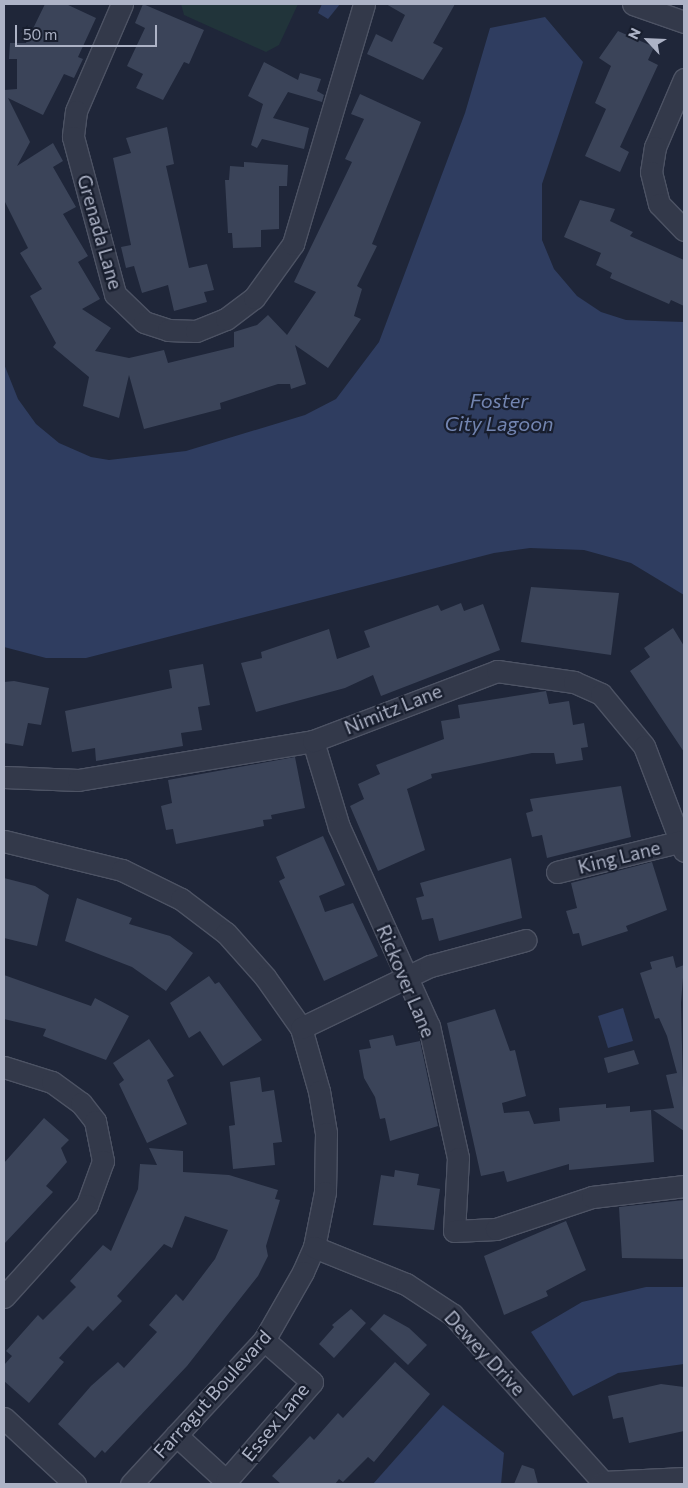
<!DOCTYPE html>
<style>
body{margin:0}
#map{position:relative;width:688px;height:1488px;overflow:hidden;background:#1f2639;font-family:Commissioner,sans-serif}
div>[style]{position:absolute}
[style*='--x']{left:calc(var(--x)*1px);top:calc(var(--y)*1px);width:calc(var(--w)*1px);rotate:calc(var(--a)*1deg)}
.green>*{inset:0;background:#21343a}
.water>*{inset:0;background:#2f3d60}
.building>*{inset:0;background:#3b4459}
.roads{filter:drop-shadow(1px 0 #4d5364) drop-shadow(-1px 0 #4d5364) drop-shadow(0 1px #4d5364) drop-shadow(0 -1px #4d5364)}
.minor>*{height:21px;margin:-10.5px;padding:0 10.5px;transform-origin:10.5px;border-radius:10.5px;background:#33394a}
span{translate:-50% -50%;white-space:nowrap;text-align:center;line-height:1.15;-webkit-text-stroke:4.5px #181e2e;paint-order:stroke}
.street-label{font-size:19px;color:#adb3c6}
.water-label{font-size:20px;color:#7385b1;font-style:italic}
.frame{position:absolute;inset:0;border:5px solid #adb3c6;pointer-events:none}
.north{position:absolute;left:623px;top:15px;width:50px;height:50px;-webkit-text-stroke:4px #181e2e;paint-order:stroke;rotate:295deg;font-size:14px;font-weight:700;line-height:20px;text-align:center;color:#adb3c6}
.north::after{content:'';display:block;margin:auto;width:18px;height:22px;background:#adb3c6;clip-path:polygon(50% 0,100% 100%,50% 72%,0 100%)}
.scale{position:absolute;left:15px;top:25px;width:142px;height:22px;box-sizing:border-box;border:2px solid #adb3c6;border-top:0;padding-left:6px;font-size:15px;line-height:18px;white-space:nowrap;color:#adb3c6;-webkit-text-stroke:4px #181e2e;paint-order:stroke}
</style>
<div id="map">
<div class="green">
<i style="clip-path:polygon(181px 4px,298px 4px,279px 45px,266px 52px,184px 15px)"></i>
</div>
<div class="water">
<i style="clip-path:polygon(322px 4px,340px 4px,328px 19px,318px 13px)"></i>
<i style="clip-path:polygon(545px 17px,583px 62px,542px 184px,542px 240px,554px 269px,577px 296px,601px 312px,626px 320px,684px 322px,684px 595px,631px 563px,584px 550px,530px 548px,494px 553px,86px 658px,46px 658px,4px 647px,4px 364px,18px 399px,36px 424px,59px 443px,91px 457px,109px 460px,186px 451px,305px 415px,336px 399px,379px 342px,465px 113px,490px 28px)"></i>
<i style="clip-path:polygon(623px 1008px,633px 1041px,608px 1048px,598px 1016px)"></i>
<i style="clip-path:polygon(646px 1287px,684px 1287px,684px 1364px,618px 1373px,573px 1396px,531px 1332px,582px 1302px)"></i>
<i style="clip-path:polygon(443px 1405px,504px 1453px,501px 1484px,373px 1484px)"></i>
</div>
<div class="building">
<i style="clip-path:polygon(45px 4px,66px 4px,96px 18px,78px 57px,83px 59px,74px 78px,64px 74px,43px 115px,8px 98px,30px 142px,17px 166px,53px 143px,63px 161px,53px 167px,76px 207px,63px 214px,88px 256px,78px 262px,100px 299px,82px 309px,111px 328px,95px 351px,129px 358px,164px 350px,168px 363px,234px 347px,234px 332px,257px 325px,268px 315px,287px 335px,316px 292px,294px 282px,352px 162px,345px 159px,364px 119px,351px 114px,360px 94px,421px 122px,372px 244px,377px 246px,357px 286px,362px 289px,354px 316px,361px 319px,328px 368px,295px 345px,306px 384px,291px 389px,290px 384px,278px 384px,220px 403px,221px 409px,144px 429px,129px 375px,119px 418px,83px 406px,89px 377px,53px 347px,56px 343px,30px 296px,42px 289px,20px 253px,28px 248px,4px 200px,4px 90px,17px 89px,17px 59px,9px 59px,10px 43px,26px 43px)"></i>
<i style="clip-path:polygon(143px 4px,204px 30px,189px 64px,184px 62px,163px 100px,136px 88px,143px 74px,127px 66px,145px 28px,135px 23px)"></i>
<i style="clip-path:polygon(386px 4px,455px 4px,433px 43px,443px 48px,423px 80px,367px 54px,376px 34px,392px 42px,405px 15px)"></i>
<i style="clip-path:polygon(618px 31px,654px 47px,648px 60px,658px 65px,620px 147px,629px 152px,620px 172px,585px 156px,606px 109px,595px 103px,611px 66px,599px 58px)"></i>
<i style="clip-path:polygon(264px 62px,298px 80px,300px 73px,321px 79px,317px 91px,324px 95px,322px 102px,288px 92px,273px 118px,309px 128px,304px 149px,262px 139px,257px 148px,251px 145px,263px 104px,248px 96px)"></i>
<i style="clip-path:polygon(167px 127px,174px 164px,166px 166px,189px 268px,207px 264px,214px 290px,204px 292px,207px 302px,174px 311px,168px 285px,142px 293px,134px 266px,126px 268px,121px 247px,131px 245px,113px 158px,131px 153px,126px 138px)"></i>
<i style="clip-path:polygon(244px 162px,288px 165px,287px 186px,279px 186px,279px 229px,261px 230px,261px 247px,233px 248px,232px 233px,228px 233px,225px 180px,229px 180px,230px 166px,244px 167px)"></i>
<i style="clip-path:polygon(580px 200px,615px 209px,610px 221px,633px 232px,630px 236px,684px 260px,684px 306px,671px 300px,669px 304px,610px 278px,612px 273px,596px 265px,601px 253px,564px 237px)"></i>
<i style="clip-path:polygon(531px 587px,619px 593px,611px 655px,521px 642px)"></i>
<i style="clip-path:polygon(461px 603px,464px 611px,483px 604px,500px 650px,381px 696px,373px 675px,345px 688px,256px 712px,241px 663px,262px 658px,261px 652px,329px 629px,337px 659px,370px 647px,364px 631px,438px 605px,441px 611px)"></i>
<i style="clip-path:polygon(673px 628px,684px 646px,684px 752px,630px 671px,650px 657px,644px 648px)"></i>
<i style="clip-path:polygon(203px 664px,210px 705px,198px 707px,202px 730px,181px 733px,183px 746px,96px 761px,95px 748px,72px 752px,65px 711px,172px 688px,169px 670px)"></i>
<i style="clip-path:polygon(14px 681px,49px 688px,41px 725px,28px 723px,23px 746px,4px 743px,4px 682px)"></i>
<i style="clip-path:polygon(546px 691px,549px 704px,569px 701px,573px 725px,584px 723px,588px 747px,581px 748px,583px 760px,556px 764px,554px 753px,532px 753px,431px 774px,432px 778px,407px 789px,425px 850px,378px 871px,350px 806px,364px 799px,358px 784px,380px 774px,376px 765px,444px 739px,441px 721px,460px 718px,458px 705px)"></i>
<i style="clip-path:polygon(295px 757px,305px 808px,271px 815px,272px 819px,263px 820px,264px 826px,176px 844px,173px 829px,166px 830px,161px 806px,172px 803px,168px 780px)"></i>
<i style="clip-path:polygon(621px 786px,631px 837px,547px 858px,542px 835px,532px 837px,526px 813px,533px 811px,530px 799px)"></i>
<i style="clip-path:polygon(323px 836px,345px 885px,319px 896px,325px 912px,353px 903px,378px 956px,324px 981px,279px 881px,285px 878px,276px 857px)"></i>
<i style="clip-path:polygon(511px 858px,522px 918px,439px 941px,433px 918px,422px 920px,416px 898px,424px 896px,420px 883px)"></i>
<i style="clip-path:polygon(652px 862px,667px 910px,626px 926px,628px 931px,582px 946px,579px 933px,573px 934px,566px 911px,577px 908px,571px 883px)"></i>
<i style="clip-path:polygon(4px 878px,35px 886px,49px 895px,37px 946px,4px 938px)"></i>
<i style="clip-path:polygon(77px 898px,132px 918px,129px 924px,170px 936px,193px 953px,166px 991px,132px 967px,65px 941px)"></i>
<i style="clip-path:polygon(673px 956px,676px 968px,684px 965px,681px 1003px,684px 1131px,653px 1110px,674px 1108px,666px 1075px,677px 1073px,667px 1036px,659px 1018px,655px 1019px,640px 973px,652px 969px,650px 962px)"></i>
<i style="clip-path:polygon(4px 975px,91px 1006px,95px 998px,129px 1016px,106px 1060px,43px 1036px,46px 1029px,4px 1019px)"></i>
<i style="clip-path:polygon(209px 976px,215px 984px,219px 982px,262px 1040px,223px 1066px,200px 1031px,189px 1038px,170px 1003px)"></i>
<i style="clip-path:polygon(495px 1009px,510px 1051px,515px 1050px,526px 1096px,502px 1103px,504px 1113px,529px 1111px,534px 1124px,560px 1121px,559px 1108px,606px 1104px,606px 1108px,630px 1106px,630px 1112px,651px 1110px,654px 1162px,569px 1170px,569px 1164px,507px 1182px,504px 1171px,481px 1176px,447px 1023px)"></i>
<i style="clip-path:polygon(393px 1035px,396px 1046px,420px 1041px,438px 1126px,390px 1141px,385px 1118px,380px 1119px,375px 1097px,364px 1078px,359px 1050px,371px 1048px,369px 1040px)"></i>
<i style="clip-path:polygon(149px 1039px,174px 1076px,167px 1080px,187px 1124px,147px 1143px,119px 1084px,124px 1080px,113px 1063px)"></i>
<i style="clip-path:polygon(634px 1050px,639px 1064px,608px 1073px,604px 1058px)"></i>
<i style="clip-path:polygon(260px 1077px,262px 1092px,274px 1090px,282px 1142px,273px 1143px,275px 1165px,233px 1169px,229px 1126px,235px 1125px,230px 1082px)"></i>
<i style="clip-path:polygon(44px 1118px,69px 1140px,61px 1148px,67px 1162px,46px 1186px,53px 1192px,4px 1244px,4px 1163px)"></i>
<i style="clip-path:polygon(149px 1148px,183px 1151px,183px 1172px,229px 1175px,278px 1190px,275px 1199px,280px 1200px,266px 1246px,268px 1256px,258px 1276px,187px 1366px,105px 1453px,102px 1450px,95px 1458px,58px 1424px,91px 1386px,118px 1362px,124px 1368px,157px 1332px,149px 1325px,176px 1294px,183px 1301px,215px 1259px,228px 1230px,185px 1216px,172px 1248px,164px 1244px,117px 1296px,122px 1301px,93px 1331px,88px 1326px,59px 1358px,64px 1362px,29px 1403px,4px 1381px,4px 1365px,12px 1356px,6px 1351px,38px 1315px,43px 1320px,76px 1287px,70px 1281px,103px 1245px,111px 1251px,138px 1189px,140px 1164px,157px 1165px)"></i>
<i style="clip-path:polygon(395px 1170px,419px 1174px,417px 1185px,440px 1189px,434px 1230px,373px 1225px,381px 1175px,394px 1177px)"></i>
<i style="clip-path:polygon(684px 1200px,684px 1259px,622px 1258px,619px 1207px)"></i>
<i style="clip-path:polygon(566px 1221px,586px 1270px,546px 1291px,548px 1296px,504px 1315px,484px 1256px)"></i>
<i style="clip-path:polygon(351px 1309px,366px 1323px,334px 1358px,319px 1344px,334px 1327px,332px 1325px)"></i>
<i style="clip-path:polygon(384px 1314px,409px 1328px,427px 1345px,408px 1365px,370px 1329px)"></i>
<i style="clip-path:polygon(395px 1362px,430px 1394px,374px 1462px,368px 1457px,343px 1482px,339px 1479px,335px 1484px,281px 1484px,272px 1476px,310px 1436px,314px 1440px,338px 1413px,343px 1418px)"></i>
<i style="clip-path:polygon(661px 1384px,684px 1387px,684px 1431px,629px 1443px,623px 1417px,613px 1419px,608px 1396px)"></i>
<i style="clip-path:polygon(522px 1465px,534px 1469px,538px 1484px,514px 1484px)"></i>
</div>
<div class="roads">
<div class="minor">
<i style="--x:122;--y:4;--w:116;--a:113.3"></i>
<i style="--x:76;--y:111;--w:26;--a:97"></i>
<i style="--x:73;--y:137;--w:163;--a:75"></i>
<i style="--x:115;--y:294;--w:40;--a:44"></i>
<i style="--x:144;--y:322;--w:25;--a:18"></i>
<i style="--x:168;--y:330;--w:28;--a:2"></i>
<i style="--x:196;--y:331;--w:32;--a:-22"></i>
<i style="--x:226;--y:319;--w:35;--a:-37"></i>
<i style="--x:254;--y:298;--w:67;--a:-54.2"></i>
<i style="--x:293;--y:244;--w:250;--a:-73.5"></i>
<i style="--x:633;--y:4;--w:54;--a:19.4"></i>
<i style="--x:684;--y:79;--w:74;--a:113.1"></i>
<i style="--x:655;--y:147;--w:25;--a:99"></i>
<i style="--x:651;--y:172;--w:33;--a:76"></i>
<i style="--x:659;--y:204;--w:36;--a:46"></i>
<i style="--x:313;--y:741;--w:90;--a:73.2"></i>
<i style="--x:339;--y:827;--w:218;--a:65.7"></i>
<i style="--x:429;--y:1026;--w:135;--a:77.6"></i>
<i style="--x:458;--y:1158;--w:73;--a:93.1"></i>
<i style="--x:454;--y:1231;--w:42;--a:-2.7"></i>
<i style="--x:496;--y:1229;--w:101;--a:-18.4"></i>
<i style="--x:592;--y:1197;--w:93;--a:-6.8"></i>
<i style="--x:4;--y:777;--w:74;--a:2.3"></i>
<i style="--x:78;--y:780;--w:238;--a:-9.4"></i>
<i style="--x:313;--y:741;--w:197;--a:-20.8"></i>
<i style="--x:497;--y:671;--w:78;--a:8.1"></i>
<i style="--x:574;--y:682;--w:30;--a:24"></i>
<i style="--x:601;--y:694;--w:67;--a:50.4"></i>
<i style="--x:644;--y:746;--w:112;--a:69.1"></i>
<i style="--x:4;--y:841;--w:122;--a:13.8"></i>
<i style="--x:122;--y:870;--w:66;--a:26.2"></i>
<i style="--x:181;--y:899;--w:56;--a:37.1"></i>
<i style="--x:226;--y:933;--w:59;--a:48.4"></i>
<i style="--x:265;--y:977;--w:62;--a:54.8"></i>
<i style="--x:301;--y:1028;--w:66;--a:74.1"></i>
<i style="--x:319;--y:1091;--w:43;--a:80.5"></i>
<i style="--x:326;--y:1133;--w:59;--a:91"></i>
<i style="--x:325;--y:1192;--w:56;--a:101.3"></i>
<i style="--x:314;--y:1247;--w:27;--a:114"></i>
<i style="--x:303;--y:1272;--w:78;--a:119.8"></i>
<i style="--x:264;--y:1340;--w:196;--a:132.7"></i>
<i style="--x:557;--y:872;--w:129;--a:-13.9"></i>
<i style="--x:301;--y:1028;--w:143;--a:-25.7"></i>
<i style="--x:430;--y:966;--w:99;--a:-15.2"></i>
<i style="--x:4;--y:1067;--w:50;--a:17.4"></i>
<i style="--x:52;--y:1082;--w:36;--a:36"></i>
<i style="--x:81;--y:1103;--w:23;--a:52"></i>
<i style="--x:95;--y:1121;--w:41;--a:78.7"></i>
<i style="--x:103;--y:1161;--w:47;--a:110"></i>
<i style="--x:87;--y:1205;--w:124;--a:132.1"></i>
<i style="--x:314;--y:1247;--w:99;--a:21.9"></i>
<i style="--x:406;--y:1284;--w:56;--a:33.4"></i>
<i style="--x:453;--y:1315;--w:224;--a:48.1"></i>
<i style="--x:4;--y:1418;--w:97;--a:42.9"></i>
<i style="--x:176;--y:1435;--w:68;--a:42.6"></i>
<i style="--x:226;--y:1481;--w:131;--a:-49"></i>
<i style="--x:312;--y:1382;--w:64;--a:-138.8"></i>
<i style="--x:603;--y:1482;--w:81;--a:-2.8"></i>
</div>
</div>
<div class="street-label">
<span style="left:100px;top:232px;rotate:74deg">Grenada Lane</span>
<span style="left:393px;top:709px;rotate:-22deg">Nimitz Lane</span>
<span style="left:619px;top:857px;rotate:-14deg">King Lane</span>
<span style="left:406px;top:981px;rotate:67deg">Rickover Lane</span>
<span style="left:485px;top:1353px;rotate:47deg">Dewey Drive</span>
<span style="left:212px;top:1394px;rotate:-48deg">Farragut Boulevard</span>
<span style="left:275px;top:1422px;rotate:-51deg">Essex Lane</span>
</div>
<div class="water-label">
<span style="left:499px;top:412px">Foster<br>City Lagoon</span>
</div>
<div class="frame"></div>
<div class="north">N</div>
<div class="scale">50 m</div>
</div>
